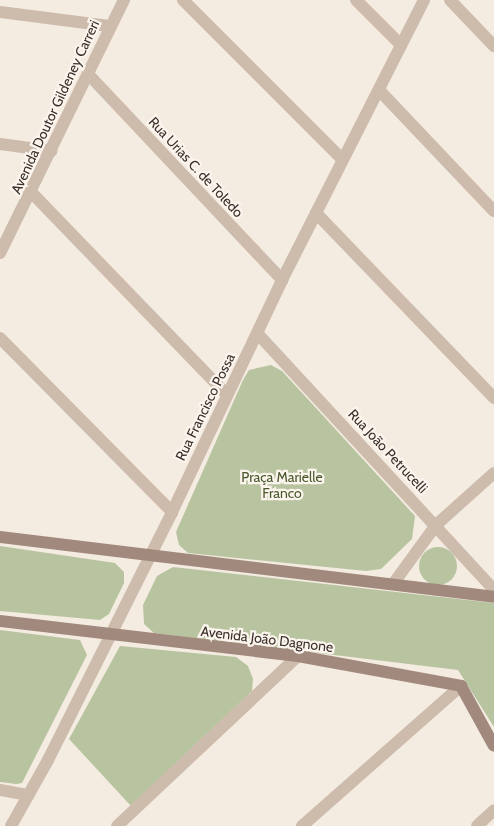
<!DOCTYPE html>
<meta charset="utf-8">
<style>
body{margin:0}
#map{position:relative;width:494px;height:826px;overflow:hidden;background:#f4ebe1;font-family:Cabin,sans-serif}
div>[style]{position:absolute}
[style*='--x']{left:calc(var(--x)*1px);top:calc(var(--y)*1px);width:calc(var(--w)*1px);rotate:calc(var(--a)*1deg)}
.green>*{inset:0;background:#b8c4a0}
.round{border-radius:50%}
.street>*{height:12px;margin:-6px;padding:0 6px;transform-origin:6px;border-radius:6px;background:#cdbbac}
.secondary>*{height:12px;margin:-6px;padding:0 6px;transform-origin:6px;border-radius:6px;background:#a18a7d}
span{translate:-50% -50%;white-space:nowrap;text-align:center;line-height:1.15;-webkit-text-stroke:4.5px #fbf5ee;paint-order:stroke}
.street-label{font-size:14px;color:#3b302b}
.park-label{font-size:14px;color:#4a5a2e}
</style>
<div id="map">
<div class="green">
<i style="clip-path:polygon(271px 365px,282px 371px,415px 516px,412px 539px,381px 569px,366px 571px,188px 553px,179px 545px,176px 532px,243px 380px,249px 370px)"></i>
<i style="clip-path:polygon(0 546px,115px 563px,124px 572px,124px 583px,109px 614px,100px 620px,0 611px)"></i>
<i class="round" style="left:419px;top:547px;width:38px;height:38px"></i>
<i style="clip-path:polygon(173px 567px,494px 603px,494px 727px,458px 670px,154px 633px,144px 624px,143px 605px,157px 576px)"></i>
<i style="clip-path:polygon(0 630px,80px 640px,87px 655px,22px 783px,16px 784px,0 782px)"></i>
<i style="clip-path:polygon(120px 646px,236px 657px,248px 666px,253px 679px,252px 691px,131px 806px,69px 739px)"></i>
</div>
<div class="street">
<i style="--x:183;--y:0;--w:223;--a:45"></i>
<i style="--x:356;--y:0;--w:64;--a:45"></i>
<i style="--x:450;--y:0;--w:64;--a:46.3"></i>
<i style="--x:0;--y:12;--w:110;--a:7.3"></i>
<i style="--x:89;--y:75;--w:282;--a:46.7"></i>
<i style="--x:379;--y:90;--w:167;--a:46.5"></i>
<i style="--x:0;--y:144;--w:52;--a:7.7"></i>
<i style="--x:32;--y:193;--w:281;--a:46"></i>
<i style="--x:316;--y:213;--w:257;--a:46.1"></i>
<i style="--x:0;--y:253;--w:282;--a:-63.9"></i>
<i style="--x:258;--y:334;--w:348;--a:47.3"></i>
<i style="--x:0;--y:338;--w:245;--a:45.3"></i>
<i style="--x:393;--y:584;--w:73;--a:-53.9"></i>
<i style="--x:436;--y:525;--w:78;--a:-41.9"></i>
<i style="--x:0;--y:790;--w:29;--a:10"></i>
<i style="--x:11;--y:826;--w:76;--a:-60.7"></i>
<i style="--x:48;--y:760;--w:277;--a:-63.4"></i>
<i style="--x:172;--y:512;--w:257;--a:-64.6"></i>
<i style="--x:282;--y:280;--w:314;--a:-63.1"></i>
<i style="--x:117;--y:826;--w:248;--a:-43.2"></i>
<i style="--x:302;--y:826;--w:212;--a:-41.4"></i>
<i style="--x:477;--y:826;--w:23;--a:-43"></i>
</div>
<div class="secondary">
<i style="--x:0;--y:537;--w:498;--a:6.9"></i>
<i style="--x:0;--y:621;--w:300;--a:6.7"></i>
<i style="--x:298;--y:656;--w:166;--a:10.4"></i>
<i style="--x:461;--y:686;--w:68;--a:61.2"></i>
</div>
<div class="street-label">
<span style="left:55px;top:107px;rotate:-65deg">Avenida Doutor Gildeney Carreri</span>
<span style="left:196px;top:167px;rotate:47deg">Rua Urias C. de Toledo</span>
<span style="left:205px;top:407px;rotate:-64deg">Rua Francisco Possa</span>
<span style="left:388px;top:451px;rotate:47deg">Rua João Petrucelli</span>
<span style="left:267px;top:639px;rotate:7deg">Avenida João Dagnone</span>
</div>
<div class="park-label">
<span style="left:282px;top:485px">Praça Marielle<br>Franco</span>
</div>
</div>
